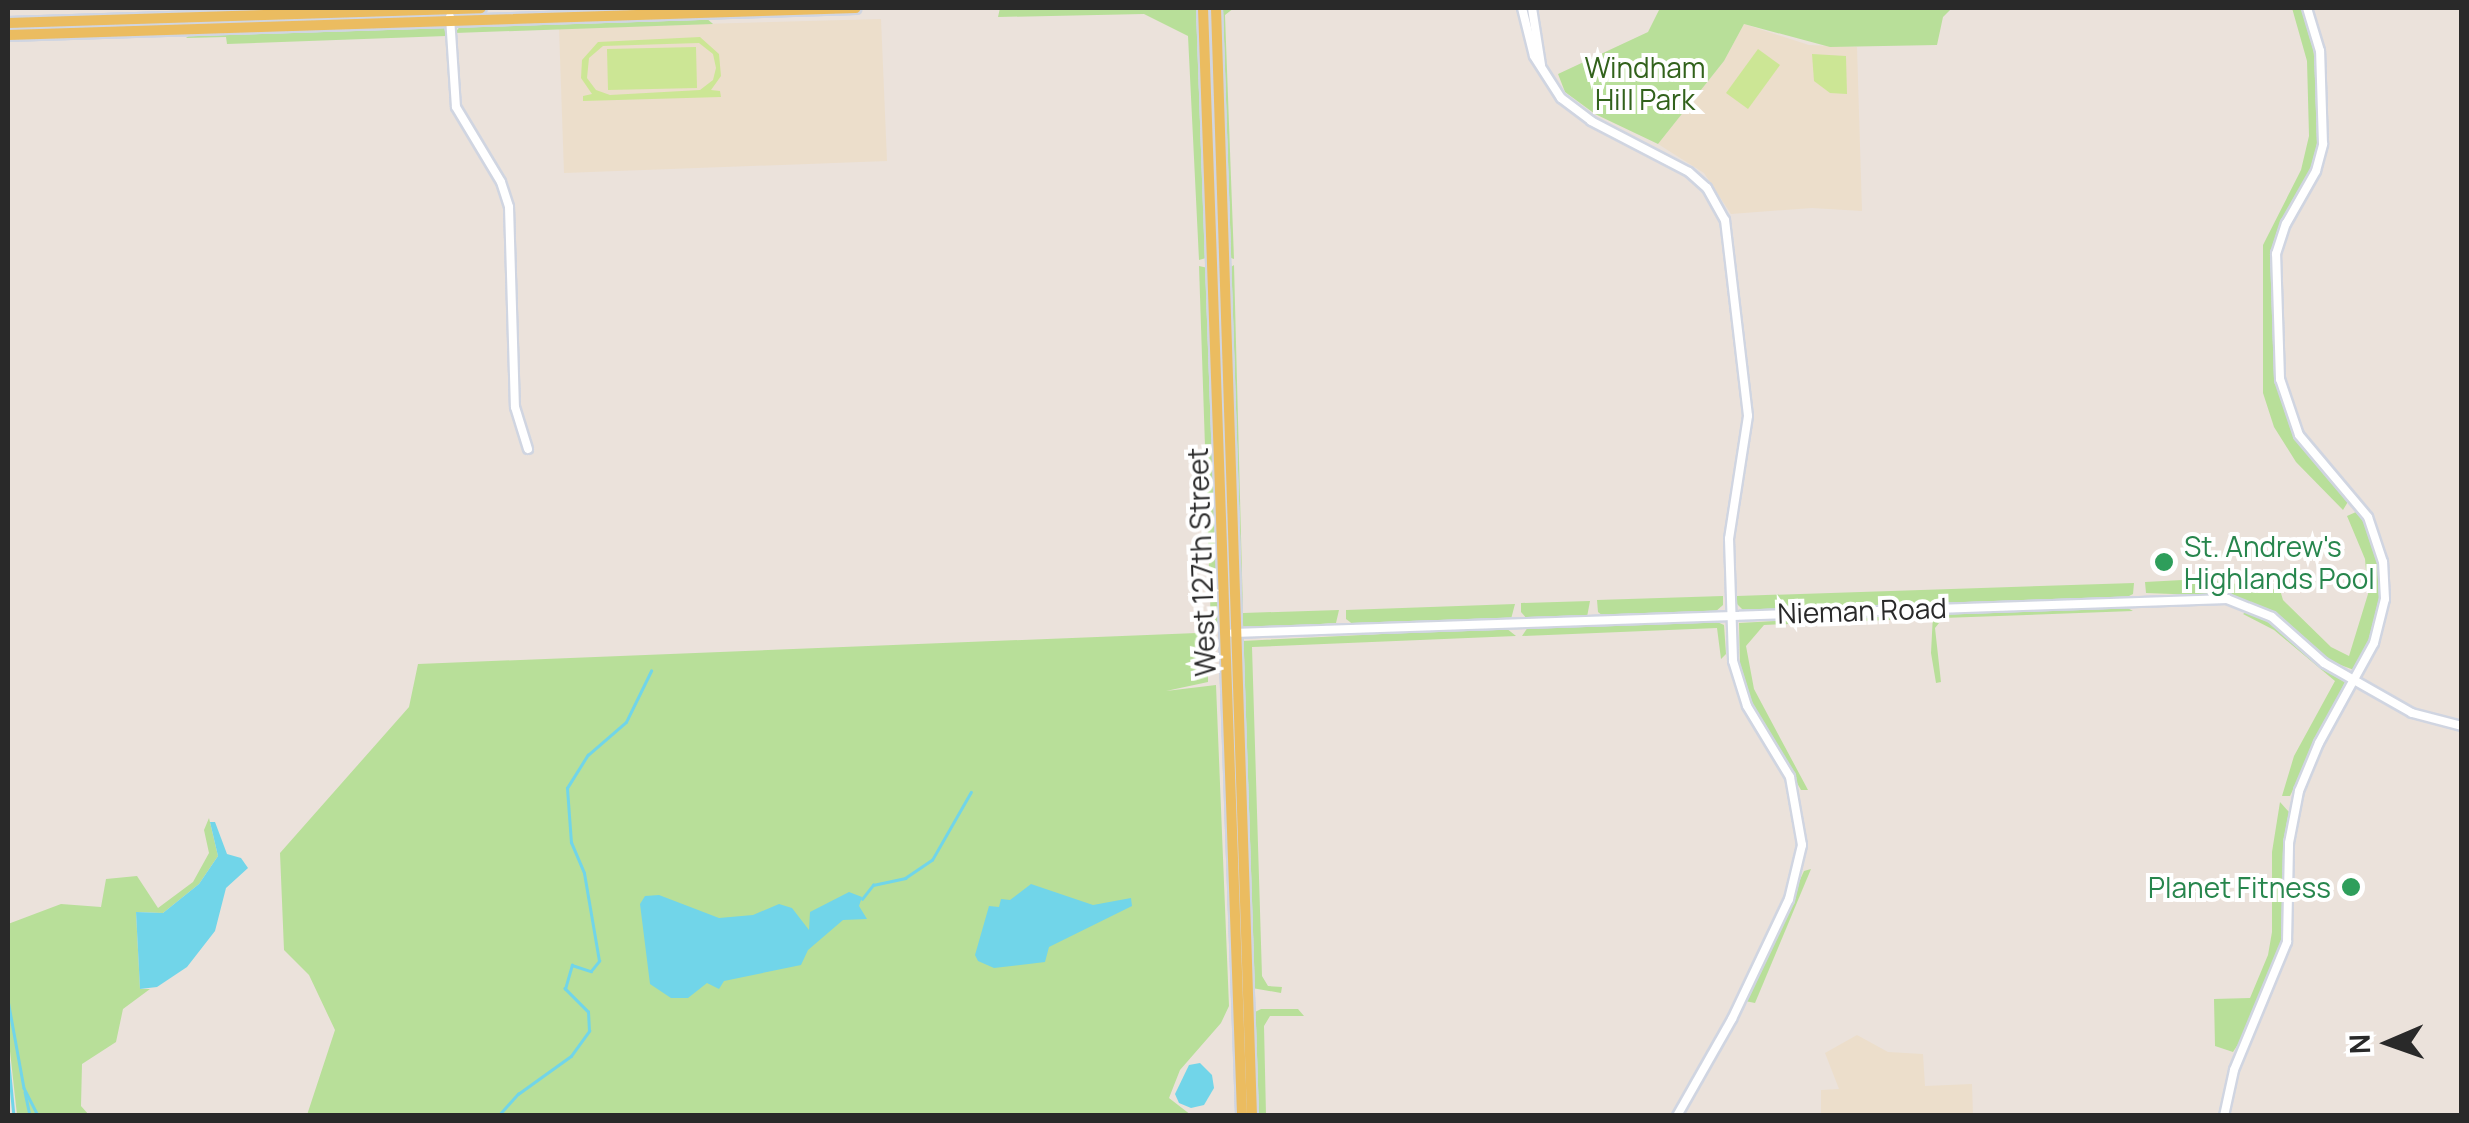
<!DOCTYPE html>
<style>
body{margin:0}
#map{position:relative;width:2469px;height:1123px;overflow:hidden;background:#ebe2db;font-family:Manrope,sans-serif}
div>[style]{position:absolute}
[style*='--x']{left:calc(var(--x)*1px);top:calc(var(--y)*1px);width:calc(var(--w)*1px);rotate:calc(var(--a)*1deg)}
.education>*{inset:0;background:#ecdecb}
.green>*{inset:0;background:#b8df99}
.pitch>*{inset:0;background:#cce695}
.water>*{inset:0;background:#71d5e9}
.stream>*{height:2.5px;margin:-1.25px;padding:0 1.25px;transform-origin:1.25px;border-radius:1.25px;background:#71d5e9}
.roads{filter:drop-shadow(2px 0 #d0d5e1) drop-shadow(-2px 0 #d0d5e1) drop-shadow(0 2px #d0d5e1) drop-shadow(0 -2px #d0d5e1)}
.minor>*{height:8px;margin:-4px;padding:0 4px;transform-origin:4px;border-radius:4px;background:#fff}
.major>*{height:10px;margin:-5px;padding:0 5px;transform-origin:5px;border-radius:5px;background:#ebbc60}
.dots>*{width:28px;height:28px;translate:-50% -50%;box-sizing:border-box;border:5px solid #fff;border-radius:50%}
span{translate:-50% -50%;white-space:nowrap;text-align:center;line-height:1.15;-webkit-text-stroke:8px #fff;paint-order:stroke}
.park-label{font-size:28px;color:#32621c}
.leisure-label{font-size:28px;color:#27864d}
.left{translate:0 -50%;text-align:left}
.right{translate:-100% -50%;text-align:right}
.street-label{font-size:28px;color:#292929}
.frame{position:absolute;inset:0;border:10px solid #292929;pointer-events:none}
.north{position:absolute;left:2339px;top:993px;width:100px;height:100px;-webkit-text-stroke:8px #fff;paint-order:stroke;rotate:268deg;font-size:28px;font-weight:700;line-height:40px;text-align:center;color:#292929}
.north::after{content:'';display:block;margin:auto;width:35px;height:45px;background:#292929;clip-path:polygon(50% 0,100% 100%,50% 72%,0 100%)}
</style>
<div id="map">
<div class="education">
<i style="clip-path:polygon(881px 19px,887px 161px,564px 173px,559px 28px)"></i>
<i style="clip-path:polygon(1744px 24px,1809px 45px,1857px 47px,1862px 211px,1812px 208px,1731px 214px,1704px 173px,1658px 144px,1724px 61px)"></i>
<i style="clip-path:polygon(1857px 1035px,1888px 1052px,1923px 1054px,1925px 1086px,1972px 1084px,1973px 1115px,1821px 1115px,1821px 1090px,1839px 1089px,1825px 1053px)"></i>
</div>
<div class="green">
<i style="clip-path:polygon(1000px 8px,1199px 9px,1206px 258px,1199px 260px,1188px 36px,1144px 14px,998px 17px)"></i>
<i style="clip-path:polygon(1220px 8px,1234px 8px,1225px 15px,1234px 259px,1228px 257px)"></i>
<i style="clip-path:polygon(1660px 8px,1952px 8px,1943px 17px,1937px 45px,1830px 47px,1744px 24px,1724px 61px,1658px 144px,1595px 114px,1565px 92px,1558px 74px,1648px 32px)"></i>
<i style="clip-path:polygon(2292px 8px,2302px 8px,2312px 33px,2320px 127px,2313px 165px,2274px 245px,2275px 380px,2297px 441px,2349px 500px,2343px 510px,2296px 462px,2274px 427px,2263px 393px,2263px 245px,2301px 170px,2309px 136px,2307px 61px)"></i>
<i style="clip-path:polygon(705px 17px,713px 24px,455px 33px,461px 25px)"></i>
<i style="clip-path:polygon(438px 25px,444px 26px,446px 36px,227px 44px,226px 37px,186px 38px,191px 34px)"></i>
<i style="clip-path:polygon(1234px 265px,1243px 613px,1339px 610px,1336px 623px,1245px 629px,1241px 625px,1228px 269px)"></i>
<i style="clip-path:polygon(1199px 266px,1208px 268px,1220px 625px,1216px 628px,1211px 627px)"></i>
<i style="clip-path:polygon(2356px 512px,2363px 518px,2376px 549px,2380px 596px,2371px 639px,2354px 670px,2327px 660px,2275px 614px,2253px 603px,2225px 596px,2146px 593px,2145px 582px,2201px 579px,2280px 590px,2283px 600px,2331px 647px,2349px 656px,2368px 594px,2365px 559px,2347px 516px)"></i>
<i style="clip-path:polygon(2134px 583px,2133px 594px,2127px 597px,1744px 611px,1737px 604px,1737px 596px)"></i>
<i style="clip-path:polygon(1723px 596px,1723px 605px,1715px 612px,1603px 616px,1598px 612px,1597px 600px)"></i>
<i style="clip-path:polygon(1590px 601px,1587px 617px,1527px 619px,1521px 612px,1521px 603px)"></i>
<i style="clip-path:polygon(1515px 604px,1511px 619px,1354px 625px,1346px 619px,1346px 610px)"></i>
<i style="clip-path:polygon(2124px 606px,2133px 611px,1943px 618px,1935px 628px,1941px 682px,1936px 683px,1931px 653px,1933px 614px)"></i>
<i style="clip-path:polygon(2247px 611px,2272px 622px,2315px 662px,2345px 682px,2290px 796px,2282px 796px,2294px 756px,2335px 681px,2274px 630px,2243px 614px)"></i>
<i style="clip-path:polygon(1906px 614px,1915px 619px,1764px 625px,1746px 646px,1754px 689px,1808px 790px,1801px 790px,1750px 701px,1740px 665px,1739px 623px)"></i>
<i style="clip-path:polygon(1715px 621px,1724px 625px,1726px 654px,1721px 659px,1717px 628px,1522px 636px,1528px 627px)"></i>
<i style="clip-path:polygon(1506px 628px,1516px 636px,1252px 647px,1262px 976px,1268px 986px,1282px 987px,1281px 993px,1252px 988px,1242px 641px)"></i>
<i style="clip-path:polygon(1197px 633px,1208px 638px,1208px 682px,1166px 691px,1216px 685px,1229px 1006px,1221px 1023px,1180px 1070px,1169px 1098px,1191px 1115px,307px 1115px,335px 1030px,309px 975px,284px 950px,280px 853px,409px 707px,418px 664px)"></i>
<i style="clip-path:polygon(2280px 802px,2289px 812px,2283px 944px,2246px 1032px,2233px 1052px,2215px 1046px,2214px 999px,2250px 998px,2268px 955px,2272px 932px,2272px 852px)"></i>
<i style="clip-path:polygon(209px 818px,218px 856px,199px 884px,163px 913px,136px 912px,140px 989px,150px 989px,123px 1009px,116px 1042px,82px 1064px,81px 1106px,89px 1115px,17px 1115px,8px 1033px,8px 924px,61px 904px,101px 907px,106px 879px,137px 876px,158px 908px,193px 882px,209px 853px,204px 830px)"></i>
<i style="clip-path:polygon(1811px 869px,1755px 1003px,1745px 1001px,1804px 871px)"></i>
<i style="clip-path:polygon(1261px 1009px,1298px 1009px,1304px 1016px,1270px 1016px,1264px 1026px,1266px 1115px,1256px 1115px,1253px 1013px)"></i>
</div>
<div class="pitch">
<i style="clip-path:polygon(evenodd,700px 37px,719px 54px,721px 76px,711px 90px,720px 91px,721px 97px,583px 101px,583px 96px,592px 94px,581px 78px,582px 60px,598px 42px,700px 37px,699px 43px,713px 54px,716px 68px,713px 80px,700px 90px,610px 95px,596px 90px,587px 78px,589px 58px,603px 46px,699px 43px)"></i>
<i style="clip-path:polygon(696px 47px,697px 88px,608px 90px,607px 49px)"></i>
<i style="clip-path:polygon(1758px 49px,1780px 65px,1748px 109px,1726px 93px)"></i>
<i style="clip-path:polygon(1812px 54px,1846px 56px,1847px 94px,1830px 93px,1814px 81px)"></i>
</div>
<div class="water">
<i style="clip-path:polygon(210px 822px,215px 822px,227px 854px,241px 858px,248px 868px,226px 888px,215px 931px,187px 967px,157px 987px,140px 989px,136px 912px,163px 913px,199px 884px,218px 856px)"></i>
<i style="clip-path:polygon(1031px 884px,1093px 905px,1131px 898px,1132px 906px,1049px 947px,1045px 962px,994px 968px,978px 961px,975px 955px,989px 906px,999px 907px,1001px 899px,1010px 900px)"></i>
<i style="clip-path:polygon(849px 892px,862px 897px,859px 906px,867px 919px,843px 920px,808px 950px,801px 965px,724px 981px,719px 989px,707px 983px,688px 998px,671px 998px,650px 984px,640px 904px,645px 896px,659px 895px,719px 918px,753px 915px,779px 904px,792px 908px,809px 930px,810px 912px)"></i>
<i style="clip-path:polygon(1200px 1063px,1212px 1075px,1214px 1088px,1204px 1105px,1191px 1108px,1179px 1103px,1175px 1094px,1189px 1065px)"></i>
</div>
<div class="stream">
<i style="--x:862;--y:899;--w:18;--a:-52"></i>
<i style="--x:873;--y:885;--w:33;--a:-12"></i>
<i style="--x:905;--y:878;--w:32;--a:-34"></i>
<i style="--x:932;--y:860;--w:78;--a:-60.2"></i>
<i style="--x:8;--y:1000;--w:89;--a:79.7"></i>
<i style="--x:24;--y:1088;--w:31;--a:63"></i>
<i style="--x:8;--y:1055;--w:61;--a:84.4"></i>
<i style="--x:25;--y:1092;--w:25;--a:78"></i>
<i style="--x:498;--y:1116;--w:30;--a:-48"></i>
<i style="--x:518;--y:1094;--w:65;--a:-35.6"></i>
<i style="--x:571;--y:1056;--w:31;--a:-54"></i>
<i style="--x:589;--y:1031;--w:19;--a:-93"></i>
<i style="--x:588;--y:1012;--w:33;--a:-135"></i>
<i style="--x:565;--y:989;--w:25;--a:-74"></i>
<i style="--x:572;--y:965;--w:20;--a:18"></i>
<i style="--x:591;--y:971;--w:13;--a:-51"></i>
<i style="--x:599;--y:961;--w:89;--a:-99.7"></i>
<i style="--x:584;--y:873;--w:33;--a:-113"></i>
<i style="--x:571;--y:843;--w:55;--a:-94.2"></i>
<i style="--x:567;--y:788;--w:39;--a:-58"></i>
<i style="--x:588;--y:755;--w:50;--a:-41"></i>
<i style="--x:626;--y:722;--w:57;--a:-63.9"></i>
</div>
<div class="roads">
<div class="minor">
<i style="--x:1522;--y:8;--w:49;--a:76"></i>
<i style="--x:1534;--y:56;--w:50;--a:57.3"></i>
<i style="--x:1561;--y:98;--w:38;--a:37"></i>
<i style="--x:1591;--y:121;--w:110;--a:27.5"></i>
<i style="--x:1689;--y:172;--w:24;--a:42"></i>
<i style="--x:1707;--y:188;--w:37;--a:61"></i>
<i style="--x:1725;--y:220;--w:197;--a:83.3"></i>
<i style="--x:1748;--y:416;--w:124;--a:98.8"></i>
<i style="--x:1729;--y:539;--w:122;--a:88.1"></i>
<i style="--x:1733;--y:661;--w:47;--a:72.7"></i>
<i style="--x:1747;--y:706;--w:83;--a:58.8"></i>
<i style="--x:1790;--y:777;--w:69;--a:80"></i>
<i style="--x:1802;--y:845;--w:56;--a:103.5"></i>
<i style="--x:1789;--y:899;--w:133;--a:115.4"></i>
<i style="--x:1732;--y:1019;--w:112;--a:119.6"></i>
<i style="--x:1532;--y:8;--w:58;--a:81"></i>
<i style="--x:450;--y:17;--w:90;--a:86.2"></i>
<i style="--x:456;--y:107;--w:87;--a:59"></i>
<i style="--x:501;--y:182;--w:26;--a:72"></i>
<i style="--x:509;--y:207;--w:200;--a:88.3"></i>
<i style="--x:515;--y:407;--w:44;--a:72.8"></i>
<i style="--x:1233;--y:633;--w:995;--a:-1.96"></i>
<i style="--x:2227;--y:599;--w:48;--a:21.8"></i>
<i style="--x:2272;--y:617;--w:69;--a:41.5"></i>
<i style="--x:2324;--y:663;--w:101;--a:29.6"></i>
<i style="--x:2412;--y:713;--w:52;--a:14.6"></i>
<i style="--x:2224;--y:1116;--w:47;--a:-77.7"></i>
<i style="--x:2234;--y:1070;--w:139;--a:-67.5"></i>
<i style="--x:2287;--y:942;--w:99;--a:-88.8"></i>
<i style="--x:2289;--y:843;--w:53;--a:-79.1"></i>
<i style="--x:2299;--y:791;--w:52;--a:-67.4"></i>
<i style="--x:2319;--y:743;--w:114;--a:-61.2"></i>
<i style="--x:2374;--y:643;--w:45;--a:-76"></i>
<i style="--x:2385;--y:599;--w:37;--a:-93"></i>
<i style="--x:2383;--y:562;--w:47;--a:-108.4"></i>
<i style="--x:2368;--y:517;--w:107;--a:-130.1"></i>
<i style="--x:2299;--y:435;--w:59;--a:-108.7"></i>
<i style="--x:2280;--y:379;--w:125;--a:-91.8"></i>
<i style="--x:2276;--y:254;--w:32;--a:-72"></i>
<i style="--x:2286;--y:224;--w:61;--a:-60.5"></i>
<i style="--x:2316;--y:171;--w:28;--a:-75"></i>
<i style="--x:2323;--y:144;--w:93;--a:-91.8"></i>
<i style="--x:2320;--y:51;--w:45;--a:-106.8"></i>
</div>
<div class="major">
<i style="--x:1203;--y:8;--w:1109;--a:87.98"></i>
<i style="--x:1216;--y:8;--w:1109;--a:88.14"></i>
<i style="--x:8;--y:23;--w:473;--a:-1.8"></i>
<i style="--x:8;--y:35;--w:848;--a:-1.82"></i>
</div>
</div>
<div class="dots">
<i style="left:2164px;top:562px;background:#2e9e5b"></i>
<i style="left:2351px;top:887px;background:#2e9e5b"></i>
</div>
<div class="park-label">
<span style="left:1645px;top:83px">Windham<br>Hill Park</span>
</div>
<div class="leisure-label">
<span class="left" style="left:2184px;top:562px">St. Andrew's<br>Highlands Pool</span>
<span class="right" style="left:2331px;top:887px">Planet Fitness</span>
</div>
<div class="street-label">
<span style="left:1201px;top:562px;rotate:-92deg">West 127th Street</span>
<span style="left:1862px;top:610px;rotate:-2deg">Nieman Road</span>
</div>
<div class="frame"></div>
<div class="north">N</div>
</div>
